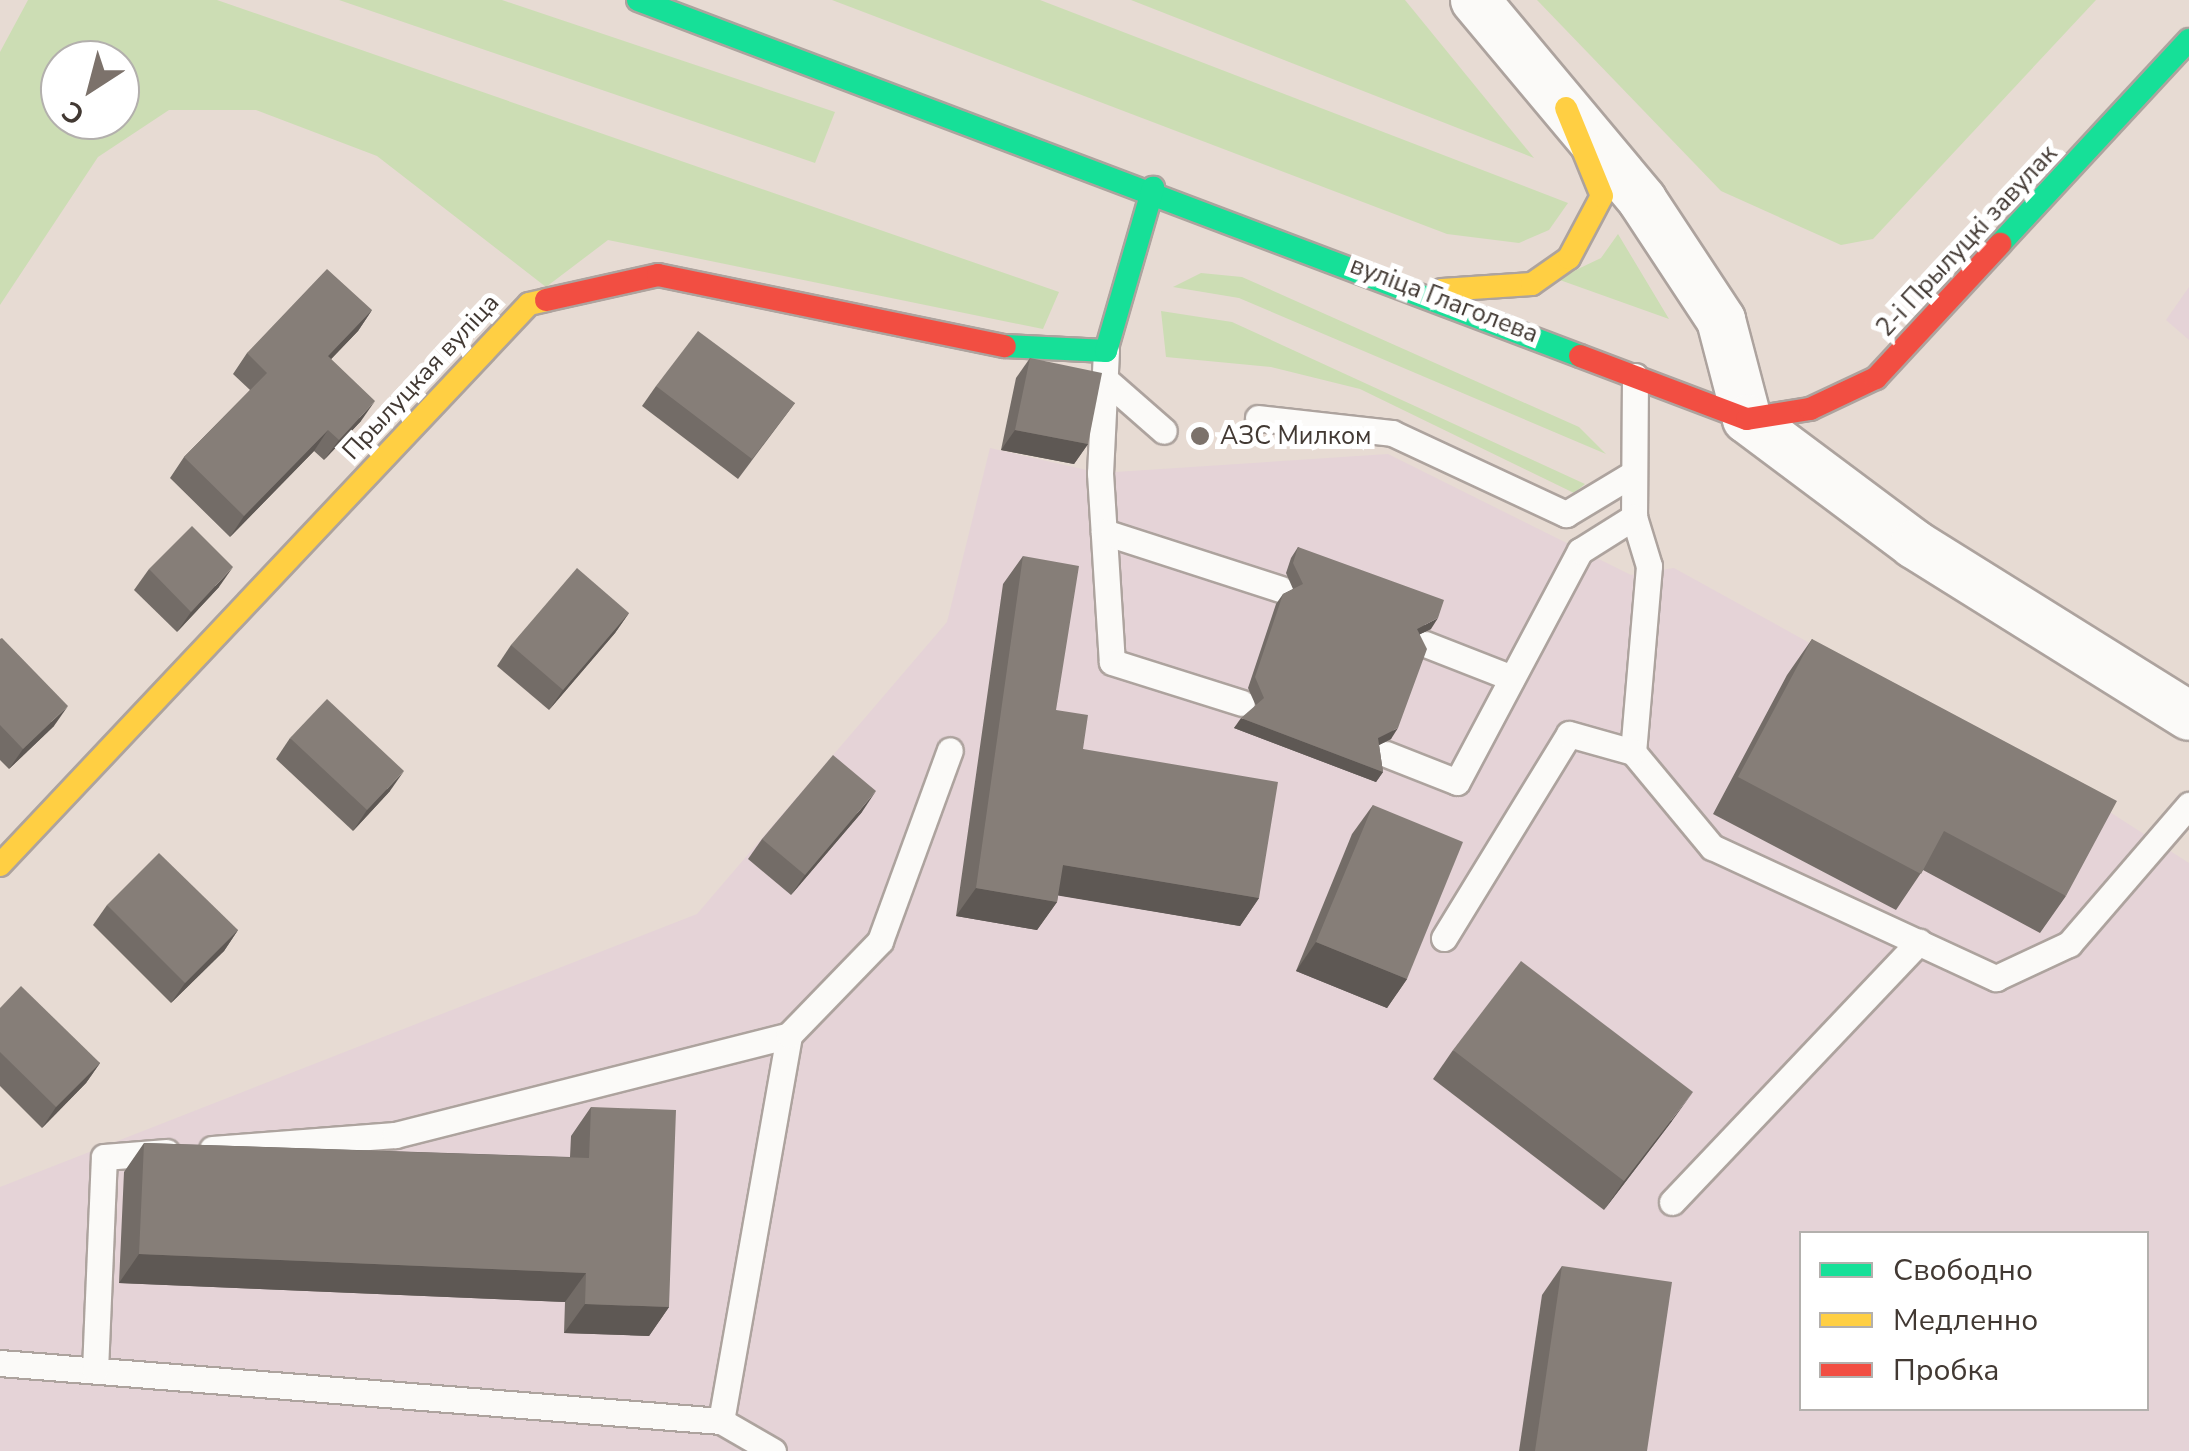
<!DOCTYPE html>
<meta charset="utf-8">
<style>
body{margin:0}
#map{position:relative;width:2189px;height:1451px;overflow:hidden;background:#e7dbd3;font-family:"Nunito Sans",sans-serif}
div>[style]{position:absolute}
[style*='--x']{left:calc(var(--x)*1px);top:calc(var(--y)*1px);width:calc(var(--w)*1px);rotate:calc(var(--a)*1deg)}
.industrial>*{inset:0;background:#e5d3d7}
.green>*{inset:0;background:#ccddb4}
.roads{filter:drop-shadow(2px 0 #ada39e) drop-shadow(-2px 0 #ada39e) drop-shadow(0 2px #ada39e) drop-shadow(0 -2px #ada39e)}
.lane>*{height:25px;margin:-12.5px;padding:0 12.5px;transform-origin:12.5px;border-radius:12.5px;background:#fbfaf8}
.street>*{height:48px;margin:-24px;padding:0 24px;transform-origin:24px;border-radius:24px;background:#fbfaf8}
.fast>*{height:22px;margin:-11px;padding:0 11px;transform-origin:11px;border-radius:11px;background:#16e098}
.slow>*{height:22px;margin:-11px;padding:0 11px;transform-origin:11px;border-radius:11px;background:#ffcf43}
.jam>*{height:22px;margin:-11px;padding:0 11px;transform-origin:11px;border-radius:11px;background:#f24e42}
.wall>*{inset:0;background:#736c67}
.shaded-wall>*{inset:0;background:#5e5854}
.building>*{inset:0;background:#867e78}
.dots>*{width:28px;height:28px;translate:-50% -50%;box-sizing:border-box;border:5px solid #fff;border-radius:50%}
span{translate:-50% -50%;white-space:nowrap;text-align:center;line-height:1.15;-webkit-text-stroke:10px #fff;paint-order:stroke}
.street-label{font-size:25px;color:#423933}
.poi-label{font-size:25px;color:#423933}
.left{translate:0 -50%;text-align:left}
.legend{position:absolute;left:1799px;top:1231px;width:350px;height:180px;box-sizing:border-box;background:#fff;border:2px solid #b3b0ad;margin:0;padding:12px 18px;list-style:none;font-size:30px;color:#423933}
.legend li{display:flex;align-items:center;gap:20px;height:50px}
.legend b{width:50px;border:2px solid #b3b0ad}
.north{position:absolute;left:40px;top:40px;width:100px;height:100px;box-sizing:border-box;background:#fff;border:2px solid #b3b0ad;border-radius:50%;rotate:216deg;font-size:28px;font-weight:700;line-height:40px;text-align:center;color:#423933}
.north::after{content:'';display:block;margin:auto;width:35px;height:45px;background:#7c726b;clip-path:polygon(50% 0,100% 100%,50% 72%,0 100%)}
</style>
<div id="map">
<div class="industrial">
<i style="clip-path:polygon(2189px 287px,2189px 340px,2166px 320px)"></i>
<i style="clip-path:polygon(evenodd,990px 448px,1100px 473px,1388px 454px,1631px 575px,1674px 568px,2074px 789px,2189px 863px,2189px 1451px,0 1451px,0 1187px,697px 914px,947px 622px,990px 448px,1802px 1234px,2146px 1234px,2146px 1408px,1802px 1408px,1802px 1234px)"></i>
</div>
<div class="green">
<i style="clip-path:polygon(evenodd,28px 0,217px 0,1059px 292px,1043px 329px,608px 240px,546px 287px,377px 156px,256px 110px,169px 110px,98px 157px,0 305px,0 52px,28px 0,60px 60px,120px 60px,120px 120px,60px 120px,60px 60px)"></i>
<i style="clip-path:polygon(339px 0,502px 0,835px 112px,815px 163px)"></i>
<i style="clip-path:polygon(832px 0,1040px 0,1568px 203px,1549px 230px,1519px 243px,1447px 234px)"></i>
<i style="clip-path:polygon(1131px 0,1405px 0,1534px 158px)"></i>
<i style="clip-path:polygon(1537px 0,2096px 0,1873px 239px,1841px 245px,1721px 191px)"></i>
<i style="clip-path:polygon(1618px 234px,1669px 319px,1557px 279px,1601px 258px)"></i>
<i style="clip-path:polygon(1201px 273px,1242px 277px,1579px 427px,1606px 454px,1239px 298px,1173px 287px)"></i>
<i style="clip-path:polygon(1161px 311px,1232px 322px,1585px 484px,1574px 493px,1360px 389px,1271px 367px,1166px 357px)"></i>
</div>
<div class="roads">
<div class="lane">
<i style="--x:1106;--y:351;--w:122;--a:92.8"></i>
<i style="--x:1100;--y:473;--w:189;--a:86.4"></i>
<i style="--x:1112;--y:662;--w:136;--a:17.5"></i>
<i style="--x:1635;--y:376;--w:141;--a:90.4"></i>
<i style="--x:1634;--y:517;--w:51;--a:73"></i>
<i style="--x:1649;--y:566;--w:187;--a:94.9"></i>
<i style="--x:1633;--y:752;--w:124;--a:50.3"></i>
<i style="--x:1712;--y:847;--w:313;--a:24.8"></i>
<i style="--x:1996;--y:978;--w:81;--a:-25"></i>
<i style="--x:2069;--y:944;--w:184;--a:-49.2"></i>
<i style="--x:1108;--y:382;--w:74;--a:41.2"></i>
<i style="--x:1258;--y:418;--w:135;--a:6.4"></i>
<i style="--x:1392;--y:433;--w:192;--a:25"></i>
<i style="--x:1566;--y:514;--w:79;--a:-31.1"></i>
<i style="--x:1104;--y:532;--w:186;--a:17.9"></i>
<i style="--x:1425;--y:644;--w:93;--a:21.3"></i>
<i style="--x:1386;--y:754;--w:76;--a:21.5"></i>
<i style="--x:1457;--y:782;--w:262;--a:-62"></i>
<i style="--x:1580;--y:551;--w:64;--a:-32.2"></i>
<i style="--x:1444;--y:938;--w:239;--a:-58.5"></i>
<i style="--x:1569;--y:734;--w:66;--a:15.7"></i>
<i style="--x:212;--y:1149;--w:184;--a:-4.4"></i>
<i style="--x:395;--y:1135;--w:406;--a:-14.2"></i>
<i style="--x:1672;--y:1202;--w:359;--a:-46.5"></i>
<i style="--x:0;--y:1363;--w:723;--a:4.6"></i>
<i style="--x:721;--y:1421;--w:392;--a:-80"></i>
<i style="--x:789;--y:1035;--w:131;--a:-45.9"></i>
<i style="--x:880;--y:941;--w:203;--a:-69.9"></i>
<i style="--x:95;--y:1370;--w:213;--a:-87.6"></i>
<i style="--x:104;--y:1157;--w:63;--a:-4.5"></i>
<i style="--x:721;--y:1421;--w:60;--a:30"></i>
</div>
<div class="street">
<i style="--x:1475;--y:0;--w:261;--a:50.1"></i>
<i style="--x:1642;--y:200;--w:144;--a:56.6"></i>
<i style="--x:1721;--y:320;--w:102;--a:75.3"></i>
<i style="--x:1747;--y:419;--w:209;--a:36.8"></i>
<i style="--x:1914;--y:544;--w:324;--a:32"></i>
</div>
<div class="fast">
<i style="--x:638;--y:0;--w:1007;--a:20.7"></i>
<i style="--x:2000;--y:244;--w:278;--a:-47.2"></i>
<i style="--x:1005;--y:346;--w:101;--a:2.8"></i>
<i style="--x:1106;--y:351;--w:170;--a:-73.9"></i>
</div>
<div class="slow">
<i style="--x:1442;--y:290;--w:90;--a:-3.8"></i>
<i style="--x:1532;--y:284;--w:45;--a:-35.1"></i>
<i style="--x:1569;--y:258;--w:70;--a:-62"></i>
<i style="--x:1602;--y:196;--w:95;--a:-112.2"></i>
<i style="--x:0;--y:865;--w:771;--a:-46.68"></i>
<i style="--x:529;--y:304;--w:17;--a:-13"></i>
</div>
<div class="jam">
<i style="--x:546;--y:300;--w:115;--a:-12.6"></i>
<i style="--x:658;--y:275;--w:354;--a:11.6"></i>
<i style="--x:1580;--y:356;--w:178;--a:20.7"></i>
<i style="--x:1747;--y:419;--w:64;--a:-9"></i>
<i style="--x:1810;--y:409;--w:73;--a:-25.2"></i>
<i style="--x:1876;--y:378;--w:183;--a:-47.2"></i>
</div>
</div>
<div class="wall">
<i style="clip-path:polygon(372px 310px,358px 331px,331px 359px,361px 421px,324px 460px,314px 451px,230px 537px,170px 478px,184px 457px,250px 390px,233px 374px,247px 353px)"></i>
<i style="clip-path:polygon(1030px 358px,1088px 444px,1074px 464px,1001px 450px,1016px 378px)"></i>
<i style="clip-path:polygon(656px 386px,795px 403px,738px 479px,642px 406px)"></i>
<i style="clip-path:polygon(1298px 547px,1431px 629px,1420px 634px,1391px 739px,1379px 745px,1383px 772px,1376px 782px,1234px 728px,1256px 706px,1248px 688px,1276px 604px,1283px 594px,1293px 589px,1286px 573px,1291px 558px)"></i>
<i style="clip-path:polygon(1023px 556px,1056px 710px,1083px 749px,1259px 898px,1240px 926px,1058px 895px,1057px 902px,1037px 930px,956px 916px,1003px 584px)"></i>
<i style="clip-path:polygon(149px 569px,219px 587px,177px 632px,134px 590px)"></i>
<i style="clip-path:polygon(629px 613px,615px 633px,549px 710px,497px 666px,511px 645px)"></i>
<i style="clip-path:polygon(0 639px,54px 726px,9px 769px,0 760px)"></i>
<i style="clip-path:polygon(1812px 639px,2066px 896px,2040px 933px,1923px 870px,1896px 910px,1713px 814px,1787px 675px)"></i>
<i style="clip-path:polygon(290px 738px,390px 791px,353px 831px,276px 759px)"></i>
<i style="clip-path:polygon(1373px 805px,1407px 979px,1387px 1008px,1296px 971px,1352px 834px)"></i>
<i style="clip-path:polygon(862px 812px,791px 895px,748px 859px,762px 839px)"></i>
<i style="clip-path:polygon(107px 905px,238px 930px,224px 951px,171px 1003px,93px 925px)"></i>
<i style="clip-path:polygon(0 1008px,100px 1063px,86px 1083px,42px 1128px,0 1086px)"></i>
<i style="clip-path:polygon(1453px 1050px,1672px 1121px,1604px 1210px,1433px 1079px)"></i>
<i style="clip-path:polygon(591px 1107px,669px 1307px,649px 1336px,564px 1333px,565px 1302px,119px 1283px,124px 1172px,144px 1143px,570px 1157px,571px 1136px)"></i>
<i style="clip-path:polygon(1562px 1266px,1647px 1451px,1519px 1451px,1542px 1295px)"></i>
</div>
<div class="shaded-wall">
<i style="clip-path:polygon(372px 310px,358px 331px,314px 377px,328px 356px)"></i>
<i style="clip-path:polygon(375px 401px,361px 421px,324px 460px,339px 440px)"></i>
<i style="clip-path:polygon(328px 430px,314px 451px,230px 537px,244px 516px)"></i>
<i style="clip-path:polygon(1015px 430px,1088px 444px,1074px 464px,1001px 450px)"></i>
<i style="clip-path:polygon(233px 567px,219px 587px,177px 632px,191px 612px)"></i>
<i style="clip-path:polygon(629px 613px,615px 633px,549px 710px,563px 690px)"></i>
<i style="clip-path:polygon(1438px 618px,1431px 629px,1410px 639px,1417px 629px)"></i>
<i style="clip-path:polygon(68px 706px,54px 726px,9px 769px,23px 749px)"></i>
<i style="clip-path:polygon(1241px 718px,1383px 772px,1376px 782px,1234px 728px)"></i>
<i style="clip-path:polygon(1398px 728px,1391px 739px,1371px 749px,1378px 738px)"></i>
<i style="clip-path:polygon(404px 771px,390px 791px,353px 831px,367px 810px)"></i>
<i style="clip-path:polygon(876px 791px,862px 812px,791px 895px,805px 875px)"></i>
<i style="clip-path:polygon(1063px 865px,1259px 898px,1240px 926px,1043px 893px)"></i>
<i style="clip-path:polygon(976px 888px,1057px 902px,1037px 930px,956px 916px)"></i>
<i style="clip-path:polygon(238px 930px,224px 951px,171px 1003px,185px 983px)"></i>
<i style="clip-path:polygon(1316px 942px,1407px 979px,1387px 1008px,1296px 971px)"></i>
<i style="clip-path:polygon(100px 1063px,86px 1083px,42px 1128px,56px 1107px)"></i>
<i style="clip-path:polygon(1693px 1092px,1672px 1121px,1604px 1210px,1624px 1181px)"></i>
<i style="clip-path:polygon(139px 1254px,586px 1273px,565px 1302px,119px 1283px)"></i>
<i style="clip-path:polygon(585px 1304px,669px 1307px,649px 1336px,564px 1333px)"></i>
</div>
<div class="building">
<i style="clip-path:polygon(327px 269px,372px 310px,328px 356px,375px 401px,339px 440px,328px 430px,244px 516px,184px 457px,267px 373px,247px 353px)"></i>
<i style="clip-path:polygon(698px 331px,795px 403px,752px 459px,656px 386px)"></i>
<i style="clip-path:polygon(1030px 358px,1102px 373px,1088px 444px,1015px 430px)"></i>
<i style="clip-path:polygon(192px 526px,233px 567px,191px 612px,149px 569px)"></i>
<i style="clip-path:polygon(1298px 547px,1444px 600px,1438px 618px,1417px 629px,1427px 649px,1398px 728px,1378px 738px,1383px 772px,1241px 718px,1264px 698px,1255px 677px,1283px 594px,1303px 584px,1293px 563px)"></i>
<i style="clip-path:polygon(1023px 556px,1079px 566px,1056px 710px,1088px 715px,1083px 749px,1278px 782px,1259px 898px,1063px 865px,1057px 902px,976px 888px)"></i>
<i style="clip-path:polygon(577px 568px,629px 613px,563px 690px,511px 645px)"></i>
<i style="clip-path:polygon(2px 638px,68px 706px,23px 749px,0 725px,0 639px)"></i>
<i style="clip-path:polygon(1812px 639px,2117px 801px,2066px 896px,1944px 831px,1921px 874px,1738px 777px)"></i>
<i style="clip-path:polygon(327px 699px,404px 771px,367px 810px,290px 738px)"></i>
<i style="clip-path:polygon(833px 755px,876px 791px,805px 875px,762px 839px)"></i>
<i style="clip-path:polygon(1373px 805px,1463px 842px,1407px 979px,1316px 942px)"></i>
<i style="clip-path:polygon(159px 853px,238px 930px,185px 983px,107px 905px)"></i>
<i style="clip-path:polygon(1521px 961px,1693px 1092px,1624px 1181px,1453px 1050px)"></i>
<i style="clip-path:polygon(21px 986px,100px 1063px,56px 1107px,0 1052px,0 1008px)"></i>
<i style="clip-path:polygon(591px 1107px,676px 1110px,669px 1307px,585px 1304px,586px 1273px,139px 1254px,144px 1143px,589px 1158px)"></i>
<i style="clip-path:polygon(1562px 1266px,1672px 1282px,1647px 1451px,1535px 1451px)"></i>
</div>
<div class="dots">
<i style="left:1200px;top:436px;background:#7c726b"></i>
</div>
<div class="street-label">
<span style="left:1967px;top:241px;rotate:-47deg">2-і Прылуцкі завулак</span>
<span style="left:1444px;top:300px;rotate:21deg">вуліца Глаголева</span>
<span style="left:421px;top:377px;rotate:-47deg">Прылуцкая вуліца</span>
</div>
<div class="poi-label">
<span class="left" style="left:1220px;top:436px">АЗС Милком</span>
</div>
<ul class="legend">
<li><b style="height:12px;background:#16e098"></b>Свободно</li>
<li><b style="height:12px;background:#ffcf43"></b>Медленно</li>
<li><b style="height:12px;background:#f24e42"></b>Пробка</li>
</ul>
<div class="north">С</div>
</div>
